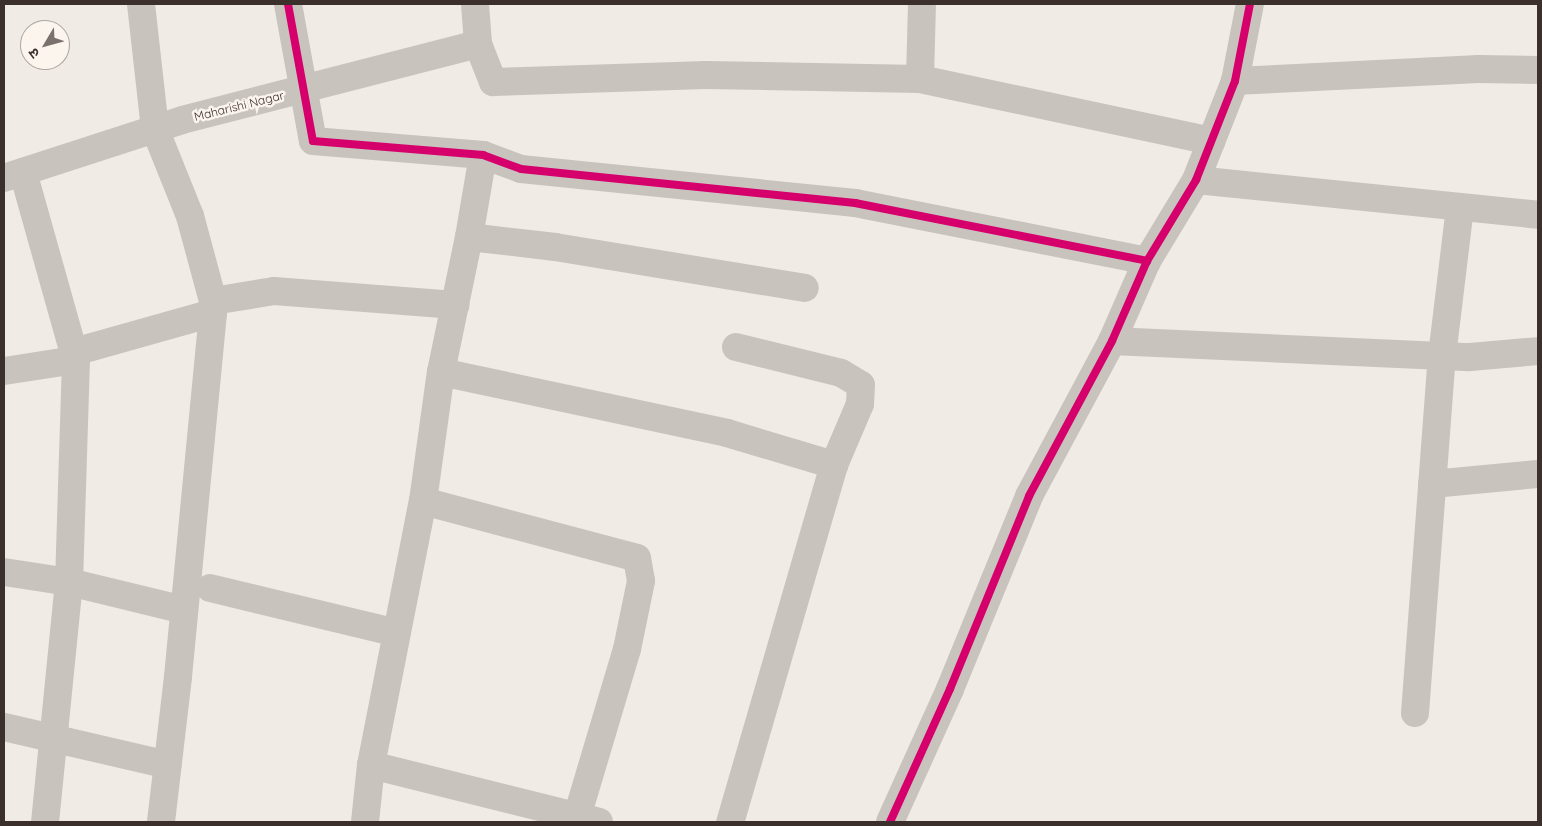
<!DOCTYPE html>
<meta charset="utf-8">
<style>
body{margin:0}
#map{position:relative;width:1542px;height:826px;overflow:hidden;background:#f0ebe5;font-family:Quicksand,"Noto Sans Devanagari",sans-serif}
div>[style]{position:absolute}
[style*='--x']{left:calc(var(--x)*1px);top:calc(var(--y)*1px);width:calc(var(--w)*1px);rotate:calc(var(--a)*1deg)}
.minor>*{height:28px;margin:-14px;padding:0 14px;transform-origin:14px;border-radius:14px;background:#c9c3be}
.cycleway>*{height:8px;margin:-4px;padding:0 4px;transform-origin:4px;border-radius:4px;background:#d6006c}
span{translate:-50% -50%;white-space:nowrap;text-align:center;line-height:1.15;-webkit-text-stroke:5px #fbf5ee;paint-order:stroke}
.street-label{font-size:12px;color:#3b302b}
.frame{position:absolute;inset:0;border:5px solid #3b302b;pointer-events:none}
.north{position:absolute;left:20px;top:20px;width:50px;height:50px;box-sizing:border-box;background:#fbf5ee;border:1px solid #aea6a0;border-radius:50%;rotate:233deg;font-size:14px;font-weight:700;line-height:20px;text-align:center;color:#3b302b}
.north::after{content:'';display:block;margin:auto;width:18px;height:22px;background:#7a716c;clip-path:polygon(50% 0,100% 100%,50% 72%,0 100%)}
</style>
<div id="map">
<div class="minor">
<i style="--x:141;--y:4;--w:126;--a:83.6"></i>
<i style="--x:155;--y:129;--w:94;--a:68.1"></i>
<i style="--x:190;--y:216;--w:88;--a:74.9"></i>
<i style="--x:213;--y:301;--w:12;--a:90"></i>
<i style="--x:213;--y:313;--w:366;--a:95.5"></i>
<i style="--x:178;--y:677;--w:146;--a:96.7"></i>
<i style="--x:288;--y:4;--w:139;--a:79.7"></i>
<i style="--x:313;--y:141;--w:171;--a:4.7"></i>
<i style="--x:483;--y:155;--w:40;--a:20.2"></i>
<i style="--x:521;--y:169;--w:336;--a:5.8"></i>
<i style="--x:855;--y:203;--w:298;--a:11.2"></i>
<i style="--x:475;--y:4;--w:40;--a:85.7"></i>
<i style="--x:478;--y:44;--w:41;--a:68.5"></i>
<i style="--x:493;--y:82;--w:213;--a:-1.9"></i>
<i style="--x:706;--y:75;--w:214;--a:1.1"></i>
<i style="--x:920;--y:79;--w:298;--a:12"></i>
<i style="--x:920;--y:79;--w:75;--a:-88.5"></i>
<i style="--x:1235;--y:81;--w:244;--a:-2.8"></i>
<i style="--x:1479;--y:69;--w:59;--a:1"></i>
<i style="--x:23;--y:172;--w:195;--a:74.3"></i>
<i style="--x:76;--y:360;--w:222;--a:91.8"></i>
<i style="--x:69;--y:582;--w:241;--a:95.7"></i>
<i style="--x:4;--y:178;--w:187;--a:-18"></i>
<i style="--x:182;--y:120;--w:306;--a:-14.4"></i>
<i style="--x:1196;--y:180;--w:344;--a:5.8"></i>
<i style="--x:469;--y:237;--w:87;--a:6.6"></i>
<i style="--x:555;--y:247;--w:253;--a:9.3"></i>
<i style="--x:213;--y:301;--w:62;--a:-9.3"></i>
<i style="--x:274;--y:291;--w:182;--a:4.4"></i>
<i style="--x:1112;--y:341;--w:358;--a:2.6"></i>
<i style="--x:1470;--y:357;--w:68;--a:-5"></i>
<i style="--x:736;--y:347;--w:108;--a:13.9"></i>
<i style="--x:841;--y:373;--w:23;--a:31"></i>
<i style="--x:861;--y:385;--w:19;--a:93"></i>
<i style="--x:860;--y:404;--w:66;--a:113.1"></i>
<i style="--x:74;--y:352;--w:144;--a:-15.7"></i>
<i style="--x:4;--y:371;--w:73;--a:-8.7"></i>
<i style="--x:441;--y:372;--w:292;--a:12"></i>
<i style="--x:727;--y:433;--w:112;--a:16.7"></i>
<i style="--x:834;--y:465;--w:372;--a:106.2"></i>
<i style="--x:1432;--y:484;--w:106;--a:-5.4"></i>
<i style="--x:423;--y:501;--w:221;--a:14.9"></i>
<i style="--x:637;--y:558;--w:23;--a:80"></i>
<i style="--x:641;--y:581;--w:69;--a:101.6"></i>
<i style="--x:627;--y:649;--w:175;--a:106.6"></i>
<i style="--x:4;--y:572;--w:66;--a:8.7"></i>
<i style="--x:69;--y:582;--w:118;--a:13.7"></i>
<i style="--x:210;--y:588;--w:192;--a:13.5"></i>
<i style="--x:1415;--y:713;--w:358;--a:-85.7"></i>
<i style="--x:1442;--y:356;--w:150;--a:-83.1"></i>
<i style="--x:4;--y:727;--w:168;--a:13"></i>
<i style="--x:371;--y:765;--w:235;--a:14"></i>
<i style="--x:365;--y:822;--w:57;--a:-84"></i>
<i style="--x:371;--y:765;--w:269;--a:-78.9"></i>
<i style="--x:423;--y:501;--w:130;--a:-82.1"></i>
<i style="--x:441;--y:372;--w:138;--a:-78.3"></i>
<i style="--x:469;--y:237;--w:83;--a:-80.3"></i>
<i style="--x:890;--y:822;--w:146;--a:-65.7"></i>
<i style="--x:950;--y:689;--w:209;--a:-67.7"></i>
<i style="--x:1029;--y:496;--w:176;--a:-61.8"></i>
<i style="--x:1112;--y:341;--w:87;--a:-66.4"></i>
<i style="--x:1147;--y:261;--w:95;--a:-58.8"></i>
<i style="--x:1196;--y:180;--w:106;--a:-68.5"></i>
<i style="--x:1235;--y:81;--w:78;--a:-79"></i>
</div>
<div class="cycleway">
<i style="--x:288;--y:4;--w:139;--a:79.7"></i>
<i style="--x:313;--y:141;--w:171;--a:4.7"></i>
<i style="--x:483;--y:155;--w:40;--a:20.2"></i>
<i style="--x:521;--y:169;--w:336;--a:5.8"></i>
<i style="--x:855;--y:203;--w:298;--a:11.2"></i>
<i style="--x:890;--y:822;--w:146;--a:-65.7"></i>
<i style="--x:950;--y:689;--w:209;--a:-67.7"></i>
<i style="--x:1029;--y:496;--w:176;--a:-61.8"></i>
<i style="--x:1112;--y:341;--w:87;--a:-66.4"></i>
<i style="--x:1147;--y:261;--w:95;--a:-58.8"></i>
<i style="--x:1196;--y:180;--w:106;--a:-68.5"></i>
<i style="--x:1235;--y:81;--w:78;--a:-79"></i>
</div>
<div class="street-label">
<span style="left:239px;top:106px;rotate:-14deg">Maharishi Nagar</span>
</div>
<div class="frame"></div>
<div class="north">उ</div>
</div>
